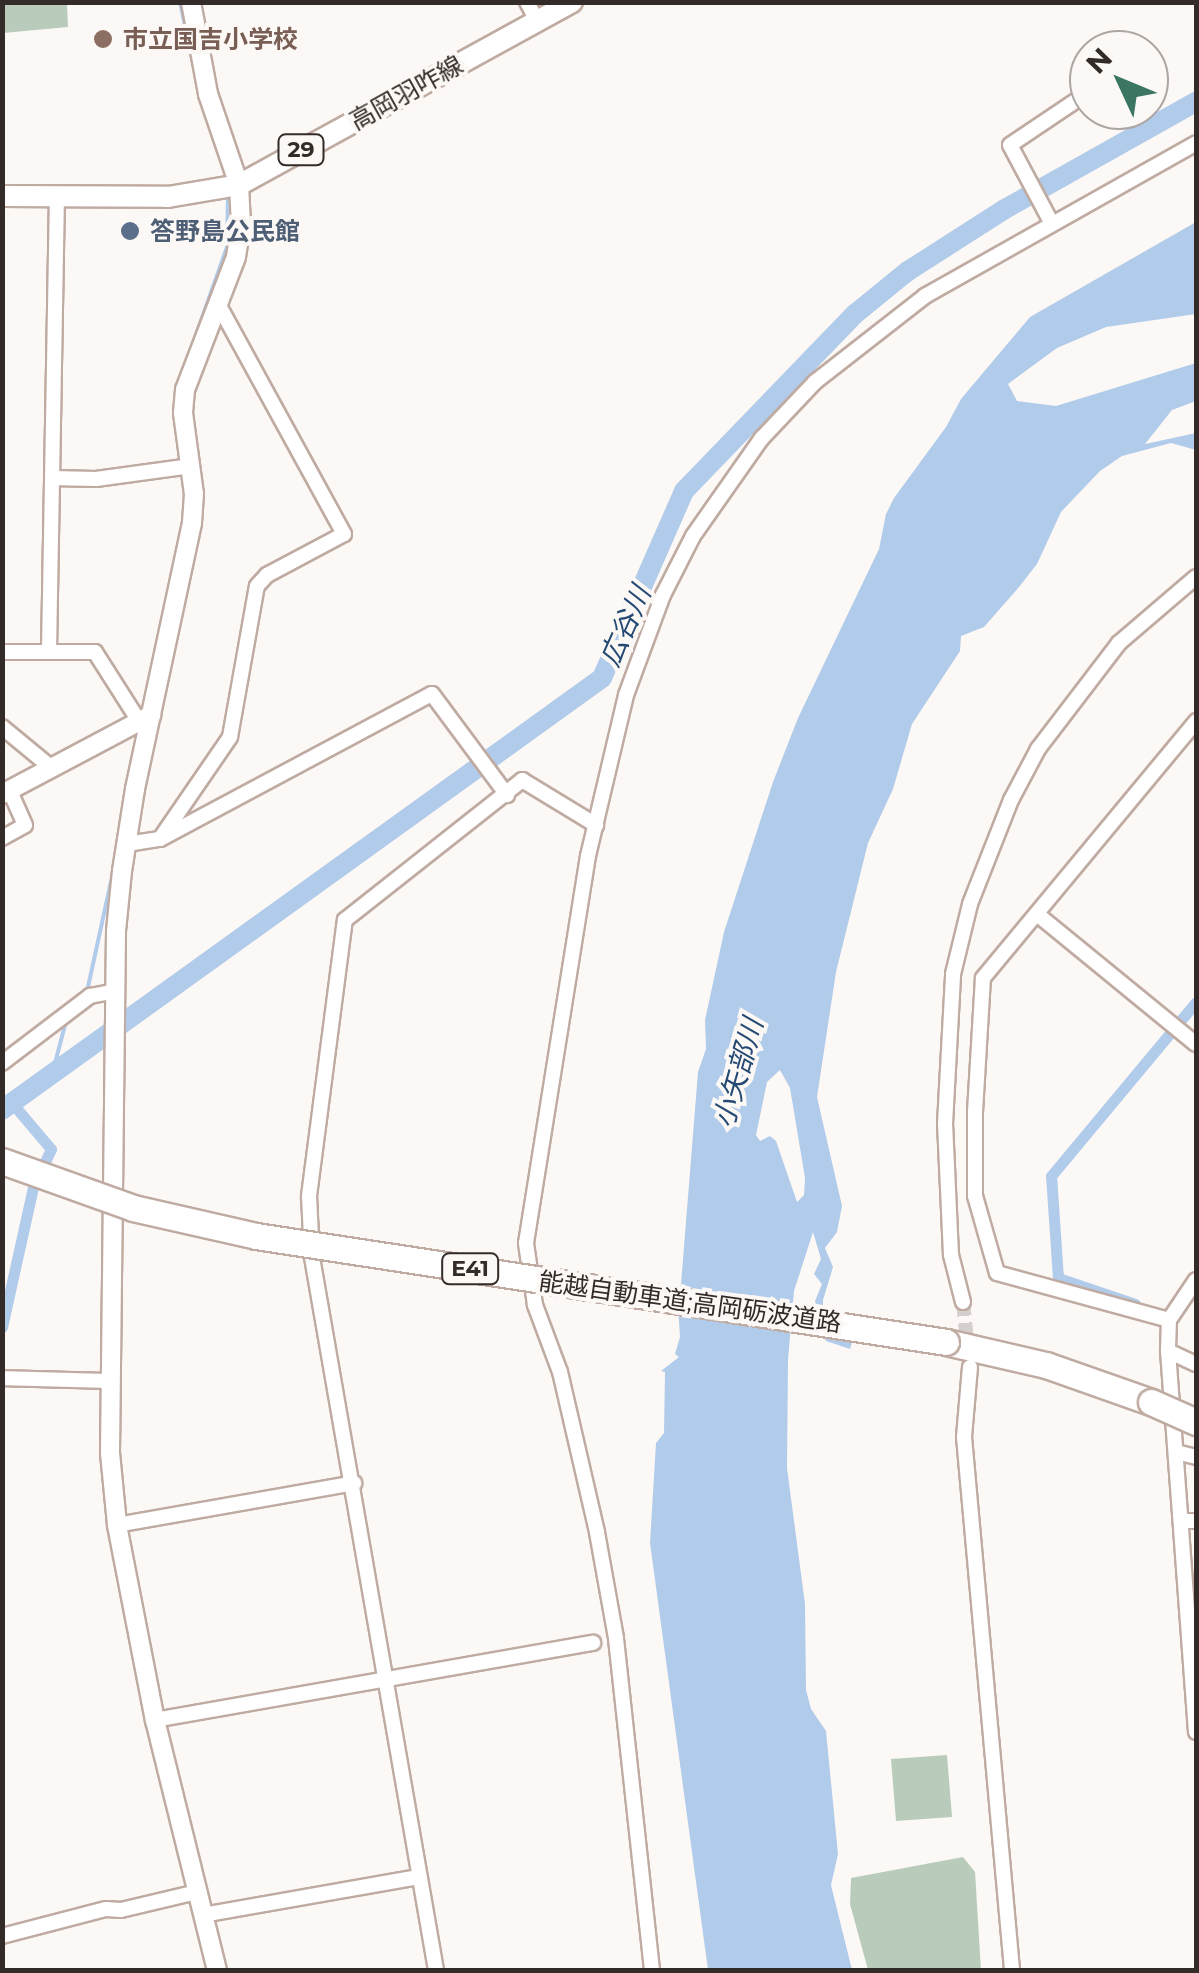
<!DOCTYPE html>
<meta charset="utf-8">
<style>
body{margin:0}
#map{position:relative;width:1199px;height:1973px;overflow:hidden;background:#fcf8f6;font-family:Montserrat,"Noto Sans JP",sans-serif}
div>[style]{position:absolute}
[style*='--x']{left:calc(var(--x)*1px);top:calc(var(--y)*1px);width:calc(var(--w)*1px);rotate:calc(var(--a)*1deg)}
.green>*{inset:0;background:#b9ccbb}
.water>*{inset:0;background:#b1cbea}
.stream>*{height:4px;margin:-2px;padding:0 2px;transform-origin:2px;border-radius:2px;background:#b1cbea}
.canal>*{height:11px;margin:-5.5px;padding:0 5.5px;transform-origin:5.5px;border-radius:5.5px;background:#b1cbea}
.river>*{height:20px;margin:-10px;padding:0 10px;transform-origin:10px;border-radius:10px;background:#b1cbea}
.street-tunnel>*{height:14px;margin-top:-7px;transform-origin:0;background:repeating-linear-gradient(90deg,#d4cfcd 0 14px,transparent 0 21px)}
.roads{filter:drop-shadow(2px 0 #bfaba2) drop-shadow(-2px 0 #bfaba2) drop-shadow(0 2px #bfaba2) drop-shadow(0 -2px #bfaba2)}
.street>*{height:14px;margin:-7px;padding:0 7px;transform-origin:7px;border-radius:7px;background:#fff}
.secondary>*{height:18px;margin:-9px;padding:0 9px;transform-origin:9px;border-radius:9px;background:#fff}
.primary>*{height:20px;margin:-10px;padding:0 10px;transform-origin:10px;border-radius:10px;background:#fff}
.highway>*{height:25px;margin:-12.5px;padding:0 12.5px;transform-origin:12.5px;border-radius:12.5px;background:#fff}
.bridges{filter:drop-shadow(2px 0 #bfaba2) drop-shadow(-2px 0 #bfaba2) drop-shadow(0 2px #bfaba2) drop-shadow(0 -2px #bfaba2)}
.highway-bridge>*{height:25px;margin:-12.5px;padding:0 12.5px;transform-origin:12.5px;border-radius:12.5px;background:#fff}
.dots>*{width:28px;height:28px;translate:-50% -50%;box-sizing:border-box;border:5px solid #fcf8f6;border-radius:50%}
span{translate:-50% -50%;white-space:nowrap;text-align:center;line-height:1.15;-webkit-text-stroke:8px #fcf8f6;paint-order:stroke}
.shield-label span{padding:2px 8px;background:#fcf8f6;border:2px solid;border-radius:8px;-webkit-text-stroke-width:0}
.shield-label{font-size:22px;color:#332b27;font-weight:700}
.education-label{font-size:25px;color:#785e54;font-weight:700}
.left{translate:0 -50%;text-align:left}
.street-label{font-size:25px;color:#332b27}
.service-label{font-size:25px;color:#4e5e75;font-weight:700}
.water-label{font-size:28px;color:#244972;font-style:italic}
.frame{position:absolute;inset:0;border:5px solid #332b27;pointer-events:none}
.north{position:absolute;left:1069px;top:30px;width:100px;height:100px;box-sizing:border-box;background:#fcf8f6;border:2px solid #aca6a3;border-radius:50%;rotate:314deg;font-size:28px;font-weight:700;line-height:40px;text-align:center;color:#332b27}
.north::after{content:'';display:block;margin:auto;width:35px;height:45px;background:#3a7661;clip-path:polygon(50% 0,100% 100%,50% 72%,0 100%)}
</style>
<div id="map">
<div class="green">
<i style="clip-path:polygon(3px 2px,67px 3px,68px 27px,3px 33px)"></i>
<i style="clip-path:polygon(947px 1755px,952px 1817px,896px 1821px,891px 1759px)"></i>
<i style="clip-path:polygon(963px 1857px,975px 1872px,981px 1970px,868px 1970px,850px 1904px,851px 1878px)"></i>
</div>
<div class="water">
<i style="clip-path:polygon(evenodd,1196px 222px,1196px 314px,1106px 327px,1057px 348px,1008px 384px,1017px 401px,1056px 406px,1196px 363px,1196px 401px,1172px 410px,1145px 444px,1196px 433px,1196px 450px,1171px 443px,1122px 456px,1100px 471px,1061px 512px,1037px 564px,1019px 587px,984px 627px,961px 636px,960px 651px,912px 724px,893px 789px,868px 843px,836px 972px,817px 1097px,842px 1206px,837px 1232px,825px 1248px,833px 1267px,823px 1300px,823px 1320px,835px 1338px,856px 1329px,850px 1349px,826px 1341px,815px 1301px,822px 1284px,814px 1274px,821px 1259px,813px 1232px,794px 1291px,788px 1360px,787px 1468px,805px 1604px,806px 1690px,811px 1709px,826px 1731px,838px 1854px,831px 1885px,852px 1970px,708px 1970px,650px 1543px,656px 1443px,664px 1433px,665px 1372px,661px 1371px,679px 1357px,675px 1354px,680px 1337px,677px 1290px,681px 1284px,698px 1072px,706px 1049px,705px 1020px,724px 932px,773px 782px,798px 718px,879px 549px,886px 514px,894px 498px,946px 427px,961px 399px,1030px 317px,1196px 222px,780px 1070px,790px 1088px,805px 1178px,804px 1195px,797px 1202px,776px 1141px,770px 1136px,760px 1141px,756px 1135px,767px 1082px,780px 1070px)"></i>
</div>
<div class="stream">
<i style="--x:180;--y:2;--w:81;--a:77.9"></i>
<i style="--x:186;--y:363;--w:123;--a:-70.5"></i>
<i style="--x:227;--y:247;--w:52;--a:-88.9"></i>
<i style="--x:88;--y:987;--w:127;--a:-77.7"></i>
<i style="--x:53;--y:1071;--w:52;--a:-75.4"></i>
</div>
<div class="canal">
<i style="--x:1135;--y:1304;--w:81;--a:-161.3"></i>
<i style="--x:1058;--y:1278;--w:102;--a:-93.9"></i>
<i style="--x:1051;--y:1176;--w:226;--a:-50.2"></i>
<i style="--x:2;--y:1327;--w:143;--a:-77.5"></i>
<i style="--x:33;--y:1187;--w:42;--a:-64.7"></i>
<i style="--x:51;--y:1149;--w:60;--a:-130.3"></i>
</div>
<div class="river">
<i style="--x:2;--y:1110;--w:739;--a:-35.75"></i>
<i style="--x:602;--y:678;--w:204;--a:-66.3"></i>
<i style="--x:684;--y:491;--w:246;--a:-46"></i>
<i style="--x:855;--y:314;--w:68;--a:-39.1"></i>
<i style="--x:908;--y:271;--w:115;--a:-32.6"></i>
<i style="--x:1005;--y:209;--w:219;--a:-29.3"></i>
</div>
<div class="street-tunnel">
<i style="--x:963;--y:1302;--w:49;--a:84.2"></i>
</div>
<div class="roads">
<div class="street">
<i style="--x:527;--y:2;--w:21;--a:62"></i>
<i style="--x:1051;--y:222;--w:87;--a:-118"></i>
<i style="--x:1010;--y:145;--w:95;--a:-33.9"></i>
<i style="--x:52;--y:478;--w:44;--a:1.3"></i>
<i style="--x:96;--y:479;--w:96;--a:-7.8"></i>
<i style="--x:2;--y:652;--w:93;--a:0"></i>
<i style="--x:95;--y:652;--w:82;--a:57.5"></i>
<i style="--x:49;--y:652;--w:455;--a:-89"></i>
<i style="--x:2;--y:727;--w:66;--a:39.5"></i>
<i style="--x:2;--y:838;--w:26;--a:-29"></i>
<i style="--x:25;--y:825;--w:37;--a:-114"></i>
<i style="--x:160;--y:839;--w:308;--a:-28.1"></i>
<i style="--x:432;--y:694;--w:126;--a:53.4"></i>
<i style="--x:127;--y:844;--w:33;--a:-9"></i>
<i style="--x:160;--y:839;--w:124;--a:-55.5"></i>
<i style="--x:230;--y:737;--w:153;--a:-79.9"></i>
<i style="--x:257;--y:586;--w:15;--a:-48"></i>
<i style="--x:267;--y:575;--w:87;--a:-28"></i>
<i style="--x:344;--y:534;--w:260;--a:-118.7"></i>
<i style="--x:1037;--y:914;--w:205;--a:39.3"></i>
<i style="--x:2;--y:1063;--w:111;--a:-37.3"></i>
<i style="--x:90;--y:996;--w:26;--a:-11"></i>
<i style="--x:1196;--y:1280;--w:48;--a:124"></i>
<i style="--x:1169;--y:1320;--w:31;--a:92"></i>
<i style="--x:1168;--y:1351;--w:382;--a:85.8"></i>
<i style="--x:963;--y:1302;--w:49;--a:-104.3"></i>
<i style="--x:951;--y:1255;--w:131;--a:-92.6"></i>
<i style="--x:945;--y:1124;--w:150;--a:-86.9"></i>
<i style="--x:953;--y:974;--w:72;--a:-76.3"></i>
<i style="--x:970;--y:904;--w:112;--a:-68.5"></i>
<i style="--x:1011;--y:800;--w:58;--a:-62.1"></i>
<i style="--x:1038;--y:749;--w:133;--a:-52.6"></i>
<i style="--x:1119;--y:643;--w:101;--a:-40.6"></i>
<i style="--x:1169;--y:1320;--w:178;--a:-164.7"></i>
<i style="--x:997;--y:1273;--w:80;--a:-105.9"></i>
<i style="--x:975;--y:1196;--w:84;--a:-90"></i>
<i style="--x:975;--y:1112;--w:134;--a:-86.6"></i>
<i style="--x:983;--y:978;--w:334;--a:-50.3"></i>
<i style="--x:1168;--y:1351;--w:31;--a:25"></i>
<i style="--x:970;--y:1367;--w:70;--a:94.9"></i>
<i style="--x:964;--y:1437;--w:535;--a:84.85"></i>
<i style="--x:2;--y:1378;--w:109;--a:1.6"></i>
<i style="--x:1176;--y:1452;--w:21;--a:14"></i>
<i style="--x:1181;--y:1521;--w:15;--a:0"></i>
<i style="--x:117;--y:1525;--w:241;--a:-10"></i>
<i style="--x:155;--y:1720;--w:445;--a:-10"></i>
<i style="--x:203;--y:1915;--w:219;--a:-10"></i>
<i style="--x:2;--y:1936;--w:107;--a:-14.6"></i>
<i style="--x:106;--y:1909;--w:15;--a:4"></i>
<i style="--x:121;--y:1910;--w:78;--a:-13.3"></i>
<i style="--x:436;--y:1970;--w:724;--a:-99.87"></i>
<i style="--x:312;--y:1257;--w:61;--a:-92.8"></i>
<i style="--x:309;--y:1196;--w:278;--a:-82.6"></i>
<i style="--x:345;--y:920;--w:226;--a:-38.3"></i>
<i style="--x:522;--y:780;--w:87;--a:31.3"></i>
<i style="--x:652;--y:1970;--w:334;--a:-96.2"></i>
<i style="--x:616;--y:1638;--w:108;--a:-100.2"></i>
<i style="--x:597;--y:1532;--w:164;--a:-103"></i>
<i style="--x:560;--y:1372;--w:72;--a:-110.5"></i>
<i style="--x:535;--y:1305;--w:63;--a:-98.3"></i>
<i style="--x:526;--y:1243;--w:392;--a:-80.9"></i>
<i style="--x:588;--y:856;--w:165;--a:-76.7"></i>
<i style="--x:626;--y:695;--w:107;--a:-69.7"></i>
<i style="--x:663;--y:595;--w:66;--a:-63"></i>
<i style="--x:693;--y:536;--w:120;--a:-54.9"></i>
<i style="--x:762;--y:438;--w:77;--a:-46.6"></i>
<i style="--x:815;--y:382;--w:140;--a:-38"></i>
<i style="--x:925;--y:296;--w:311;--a:-29.4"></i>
</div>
<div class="secondary">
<i style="--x:191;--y:2;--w:94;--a:79.5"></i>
<i style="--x:208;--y:94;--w:96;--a:71.2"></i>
<i style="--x:239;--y:185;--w:40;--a:87.1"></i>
<i style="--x:241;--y:225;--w:32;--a:99"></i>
<i style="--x:236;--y:257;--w:142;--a:111"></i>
<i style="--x:185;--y:390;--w:23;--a:95"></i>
<i style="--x:183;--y:413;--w:82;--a:82.3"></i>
<i style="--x:194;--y:494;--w:29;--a:94"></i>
<i style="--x:192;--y:523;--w:272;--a:102.1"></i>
<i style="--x:135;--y:789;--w:83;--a:99"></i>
<i style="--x:122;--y:871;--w:60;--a:95.7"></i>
<i style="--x:116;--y:931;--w:522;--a:90.66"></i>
<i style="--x:110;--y:1453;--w:72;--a:84.4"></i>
<i style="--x:117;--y:1525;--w:199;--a:79"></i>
<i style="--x:155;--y:1720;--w:258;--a:76.1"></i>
<i style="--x:2;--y:794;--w:169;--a:-27.9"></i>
</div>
<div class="primary">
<i style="--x:2;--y:196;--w:166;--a:0.3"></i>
<i style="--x:168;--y:197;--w:72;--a:-9.6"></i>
<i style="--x:239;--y:185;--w:380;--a:-28.8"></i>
</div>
<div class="highway">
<i style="--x:946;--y:1342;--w:103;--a:13"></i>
<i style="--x:1046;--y:1365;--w:111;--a:19.4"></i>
</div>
</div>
<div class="bridges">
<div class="highway-bridge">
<i style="--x:2;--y:1161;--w:139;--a:19.7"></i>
<i style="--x:133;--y:1208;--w:126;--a:12.8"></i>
<i style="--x:256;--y:1236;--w:698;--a:8.73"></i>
<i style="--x:1151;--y:1402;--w:49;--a:24"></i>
</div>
</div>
<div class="dots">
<i style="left:103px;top:39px;background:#8d6e63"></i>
<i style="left:130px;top:231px;background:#5c6f8a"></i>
</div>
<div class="shield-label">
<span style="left:301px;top:150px">29</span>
<span style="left:470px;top:1269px">E41</span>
</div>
<div class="education-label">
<span class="left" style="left:123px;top:39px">市立国吉小学校</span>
</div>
<div class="street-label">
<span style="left:406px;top:93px;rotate:-29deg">高岡羽咋線</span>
<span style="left:690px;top:1302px;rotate:8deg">能越自動車道;高岡砺波道路</span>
</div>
<div class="service-label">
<span class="left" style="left:150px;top:231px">答野島公民館</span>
</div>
<div class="water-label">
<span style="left:625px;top:626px;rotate:-66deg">広谷川</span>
<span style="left:738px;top:1073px;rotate:-74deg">小矢部川</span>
</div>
<div class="frame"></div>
<div class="north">N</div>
</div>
